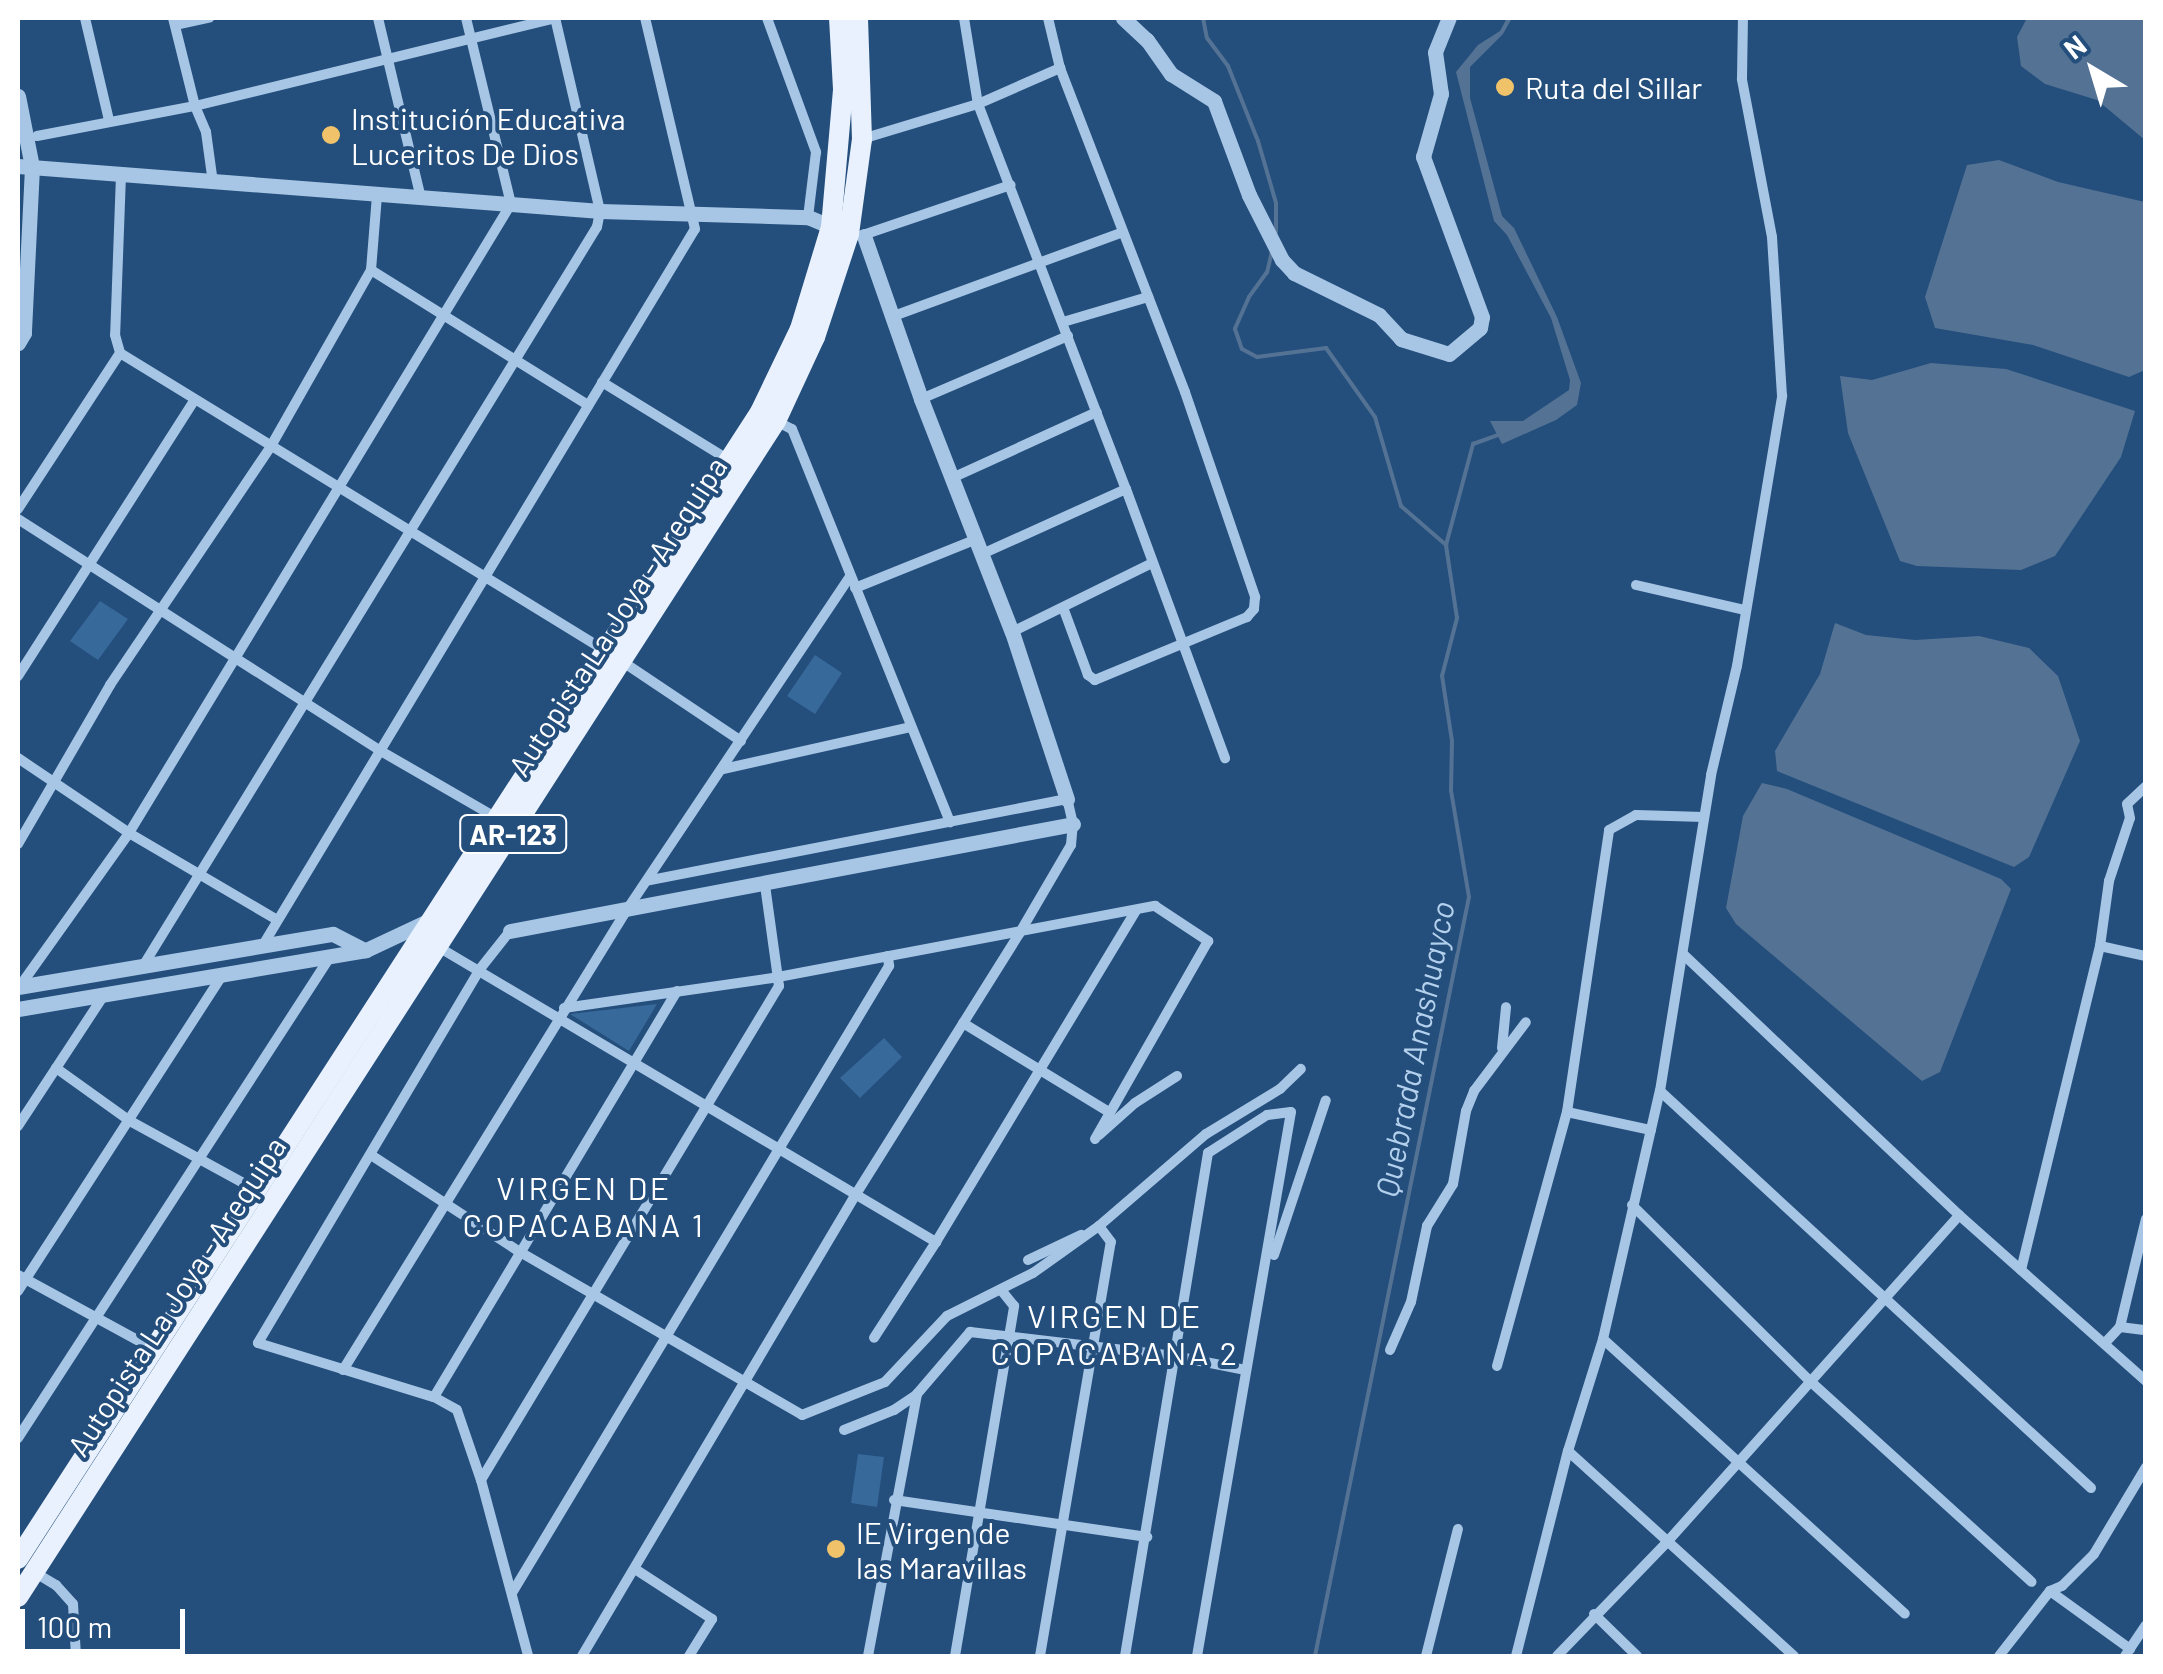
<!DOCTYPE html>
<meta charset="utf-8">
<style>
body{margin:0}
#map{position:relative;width:2163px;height:1674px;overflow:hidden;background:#244e7c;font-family:Barlow,sans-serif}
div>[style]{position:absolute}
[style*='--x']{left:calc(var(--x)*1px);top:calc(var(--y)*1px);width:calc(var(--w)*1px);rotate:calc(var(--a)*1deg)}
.green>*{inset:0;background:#37699a}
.water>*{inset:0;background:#547394}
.stream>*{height:4px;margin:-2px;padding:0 2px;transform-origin:2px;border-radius:2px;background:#547394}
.minor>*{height:10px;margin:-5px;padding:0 5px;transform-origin:5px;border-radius:5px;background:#a7c6e5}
.tertiary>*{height:15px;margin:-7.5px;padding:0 7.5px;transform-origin:7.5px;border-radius:7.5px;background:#a7c6e5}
.primary>*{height:20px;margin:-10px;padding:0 10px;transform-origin:10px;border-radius:10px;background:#e8f1fd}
.dots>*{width:28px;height:28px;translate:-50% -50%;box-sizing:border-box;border:5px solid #244e7c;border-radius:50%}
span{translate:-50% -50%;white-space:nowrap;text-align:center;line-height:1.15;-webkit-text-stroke:8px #244e7c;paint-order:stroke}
.shield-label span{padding:2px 8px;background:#244e7c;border:2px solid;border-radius:8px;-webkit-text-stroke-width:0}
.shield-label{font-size:28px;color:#fff;font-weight:700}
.poi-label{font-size:30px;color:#fff}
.left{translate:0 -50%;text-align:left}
.street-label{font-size:30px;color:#fff}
.water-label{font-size:32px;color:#b3d0ed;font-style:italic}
.neighbourhood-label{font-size:32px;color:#fff;letter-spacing:2.5px}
.frame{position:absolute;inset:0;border:20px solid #fff;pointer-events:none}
.north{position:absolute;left:2043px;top:20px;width:100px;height:100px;-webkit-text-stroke:8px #244e7c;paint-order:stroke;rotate:322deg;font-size:28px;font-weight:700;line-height:40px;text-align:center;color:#fff}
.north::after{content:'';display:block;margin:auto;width:35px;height:45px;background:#fff;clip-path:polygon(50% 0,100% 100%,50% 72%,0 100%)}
.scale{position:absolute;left:20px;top:1609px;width:165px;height:45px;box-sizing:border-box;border:5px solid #fff;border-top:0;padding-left:12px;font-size:30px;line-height:35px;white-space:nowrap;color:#fff;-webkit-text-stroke:8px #244e7c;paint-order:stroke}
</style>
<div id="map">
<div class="green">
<i style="clip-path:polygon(100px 601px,128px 619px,98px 660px,70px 641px)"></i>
<i style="clip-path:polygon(815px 655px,842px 673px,815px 714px,787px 696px)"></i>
<i style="clip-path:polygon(657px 1004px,629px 1051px,570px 1014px)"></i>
<i style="clip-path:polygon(884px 1038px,902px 1057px,860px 1098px,840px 1078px)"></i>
<i style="clip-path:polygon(858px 1454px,884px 1457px,877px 1507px,851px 1503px)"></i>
</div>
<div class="water">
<i style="clip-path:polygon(1507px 18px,1512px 18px,1503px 34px,1470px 67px,1470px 98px,1502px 216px,1514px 228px,1557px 317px,1581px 383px,1577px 405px,1556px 420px,1502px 444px,1490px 421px,1523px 421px,1569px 390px,1570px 380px,1551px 318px,1507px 235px,1494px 221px,1456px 72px,1478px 45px,1500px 31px)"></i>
<i style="clip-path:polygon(2027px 18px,2145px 18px,2145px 140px,2097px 100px,2045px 84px,2021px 66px,2017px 37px)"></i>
<i style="clip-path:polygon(1999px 160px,2058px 182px,2145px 202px,2145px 370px,2129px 377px,2033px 345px,1935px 328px,1925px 297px,1967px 165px)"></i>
<i style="clip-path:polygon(1931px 363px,2006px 369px,2135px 411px,2121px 457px,2055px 556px,2021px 570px,1917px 566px,1900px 561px,1848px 433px,1840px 376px,1872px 380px)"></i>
<i style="clip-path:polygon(1835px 623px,1866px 635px,1915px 640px,1979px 636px,2029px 648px,2058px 676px,2080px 741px,2029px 857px,2014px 867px,1777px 771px,1775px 751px,1820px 674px)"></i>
<i style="clip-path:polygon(1762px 783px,1787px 789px,2001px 879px,2011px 889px,1940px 1072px,1922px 1081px,1736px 924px,1726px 908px,1743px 816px)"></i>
</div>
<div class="stream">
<i style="--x:1203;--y:18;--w:20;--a:79"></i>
<i style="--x:1207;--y:38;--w:35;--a:53"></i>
<i style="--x:1228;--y:66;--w:81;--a:68.2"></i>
<i style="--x:1258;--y:141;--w:65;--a:73.8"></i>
<i style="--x:1276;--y:203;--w:29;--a:90"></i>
<i style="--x:1272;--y:251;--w:22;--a:103"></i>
<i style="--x:1267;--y:272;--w:31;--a:126"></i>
<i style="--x:1249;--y:297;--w:35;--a:114"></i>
<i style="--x:1235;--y:329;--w:21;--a:71"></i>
<i style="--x:1242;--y:349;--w:17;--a:28"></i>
<i style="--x:1257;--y:357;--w:70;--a:-7.4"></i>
<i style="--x:1326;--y:348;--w:85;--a:54.6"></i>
<i style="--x:1375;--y:417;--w:93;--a:73.7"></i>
<i style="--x:1401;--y:506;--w:60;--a:40.9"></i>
<i style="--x:1315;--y:1656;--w:774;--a:-78.53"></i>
<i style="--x:1469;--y:897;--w:108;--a:-99.6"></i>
<i style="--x:1451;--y:791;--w:50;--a:-88.9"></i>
<i style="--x:1452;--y:741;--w:66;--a:-98.7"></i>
<i style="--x:1442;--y:676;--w:60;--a:-75.5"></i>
<i style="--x:1457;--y:618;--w:74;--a:-98.6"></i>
<i style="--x:1446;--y:545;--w:105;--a:-75"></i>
<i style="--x:1473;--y:444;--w:27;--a:-20"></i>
</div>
<div class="minor">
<i style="--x:85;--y:18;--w:105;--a:76.8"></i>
<i style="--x:173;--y:18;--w:91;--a:76"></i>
<i style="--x:195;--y:106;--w:28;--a:67"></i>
<i style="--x:206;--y:132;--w:51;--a:82.2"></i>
<i style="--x:378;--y:18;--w:186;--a:76.6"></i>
<i style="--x:767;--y:18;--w:143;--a:69.9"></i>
<i style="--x:816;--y:152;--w:65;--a:97"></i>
<i style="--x:964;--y:18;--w:87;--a:80.8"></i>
<i style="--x:978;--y:104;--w:412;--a:69"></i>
<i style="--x:1126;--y:489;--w:158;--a:155.7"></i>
<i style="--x:1048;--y:18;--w:51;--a:76.5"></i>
<i style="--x:1060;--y:68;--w:347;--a:68.9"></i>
<i style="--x:1185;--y:392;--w:217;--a:71.1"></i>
<i style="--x:1255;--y:597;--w:12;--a:95"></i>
<i style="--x:1254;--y:609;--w:11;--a:131"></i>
<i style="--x:1247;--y:617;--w:165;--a:157.5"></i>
<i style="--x:1095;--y:680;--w:9;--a:-144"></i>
<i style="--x:1088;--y:675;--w:69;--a:-110.3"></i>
<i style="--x:175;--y:25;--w:35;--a:-12"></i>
<i style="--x:37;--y:136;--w:161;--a:-10.8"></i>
<i style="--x:195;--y:106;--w:372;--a:-13.7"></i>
<i style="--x:862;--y:139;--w:121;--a:-16.8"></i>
<i style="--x:978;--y:104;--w:90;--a:-23.7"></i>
<i style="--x:121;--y:175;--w:160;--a:92.1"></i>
<i style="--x:115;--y:335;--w:19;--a:74"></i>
<i style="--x:120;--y:353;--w:570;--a:31.52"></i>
<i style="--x:860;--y:236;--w:159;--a:-18.7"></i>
<i style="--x:371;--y:270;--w:256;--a:31.9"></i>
<i style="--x:891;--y:317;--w:247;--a:-20.1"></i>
<i style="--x:1063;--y:322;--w:89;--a:-16.4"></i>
<i style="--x:602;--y:382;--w:149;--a:31.6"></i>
<i style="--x:921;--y:399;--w:160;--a:-23.2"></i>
<i style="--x:776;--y:421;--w:18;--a:27"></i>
<i style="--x:792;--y:429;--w:424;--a:68.1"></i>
<i style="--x:952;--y:478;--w:159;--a:-24.5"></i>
<i style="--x:1126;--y:489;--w:287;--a:69.8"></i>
<i style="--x:18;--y:509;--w:186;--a:-56.8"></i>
<i style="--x:18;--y:519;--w:429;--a:32.6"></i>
<i style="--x:379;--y:750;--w:136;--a:30"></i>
<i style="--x:1636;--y:585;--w:111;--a:13"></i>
<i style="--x:855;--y:588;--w:131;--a:-21.9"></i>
<i style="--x:1012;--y:632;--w:156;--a:-26.2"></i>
<i style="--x:623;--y:662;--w:142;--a:33.8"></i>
<i style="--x:18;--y:676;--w:326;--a:-57.4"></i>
<i style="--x:18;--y:758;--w:134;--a:34"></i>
<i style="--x:129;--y:833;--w:172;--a:30.4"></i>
<i style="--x:723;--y:769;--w:193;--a:-12.6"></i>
<i style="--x:18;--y:844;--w:184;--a:-59.9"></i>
<i style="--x:110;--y:685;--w:288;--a:-56"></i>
<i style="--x:271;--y:446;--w:202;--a:-60.4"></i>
<i style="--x:371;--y:270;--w:74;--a:-85.4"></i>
<i style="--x:510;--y:931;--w:48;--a:128.3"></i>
<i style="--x:480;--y:969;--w:435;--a:120.7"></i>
<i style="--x:258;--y:1343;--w:184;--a:17.1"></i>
<i style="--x:434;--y:1397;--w:26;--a:29"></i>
<i style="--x:457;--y:1410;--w:74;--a:71.1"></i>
<i style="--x:481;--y:1480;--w:182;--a:75"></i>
<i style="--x:263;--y:945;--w:836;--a:-58.9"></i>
<i style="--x:695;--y:229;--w:217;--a:-103.3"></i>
<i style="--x:2100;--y:946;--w:47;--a:12.3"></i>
<i style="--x:440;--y:948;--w:577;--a:30.66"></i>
<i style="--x:936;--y:1242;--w:114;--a:122.9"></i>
<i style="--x:1684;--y:955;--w:378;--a:43.4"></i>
<i style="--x:1959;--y:1215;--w:250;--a:41.6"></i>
<i style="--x:143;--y:966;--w:867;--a:-58.44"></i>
<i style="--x:597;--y:227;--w:16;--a:-79"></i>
<i style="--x:600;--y:211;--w:198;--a:-103.1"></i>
<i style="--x:20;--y:986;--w:188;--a:-54.5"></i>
<i style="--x:129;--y:833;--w:736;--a:-58.73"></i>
<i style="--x:511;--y:204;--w:191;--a:-103.6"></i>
<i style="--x:564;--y:1008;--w:216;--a:-8.2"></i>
<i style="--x:778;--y:977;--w:384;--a:-10.7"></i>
<i style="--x:1155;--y:906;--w:64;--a:33.4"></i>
<i style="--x:1208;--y:941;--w:228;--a:119.7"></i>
<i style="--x:963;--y:1023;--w:171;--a:31.4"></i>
<i style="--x:1502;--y:1048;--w:41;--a:-84.4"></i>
<i style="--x:56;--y:1068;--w:91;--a:35.6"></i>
<i style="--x:130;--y:1121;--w:144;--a:28.7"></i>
<i style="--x:1660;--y:1091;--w:586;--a:42.65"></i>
<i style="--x:1567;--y:1112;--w:86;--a:12.1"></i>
<i style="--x:18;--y:1126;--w:157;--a:-56.7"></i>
<i style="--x:1099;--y:1135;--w:48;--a:-41.6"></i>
<i style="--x:1135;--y:1103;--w:50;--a:-32.7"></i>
<i style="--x:371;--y:1155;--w:178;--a:33.1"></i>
<i style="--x:520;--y:1252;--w:326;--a:30"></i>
<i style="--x:802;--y:1415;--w:89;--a:-21.7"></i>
<i style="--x:885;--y:1382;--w:91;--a:-46.8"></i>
<i style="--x:947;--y:1316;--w:96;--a:-26.6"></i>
<i style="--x:1033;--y:1273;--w:81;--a:-35.5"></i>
<i style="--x:1632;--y:1205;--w:250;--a:44.7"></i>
<i style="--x:1810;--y:1381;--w:299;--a:42.2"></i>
<i style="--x:936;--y:1242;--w:387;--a:-58.9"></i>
<i style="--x:1274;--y:1255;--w:163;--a:-71.5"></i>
<i style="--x:1028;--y:1260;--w:59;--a:-25.3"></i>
<i style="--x:2021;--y:1270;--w:333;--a:-76.3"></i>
<i style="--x:2100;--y:946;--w:66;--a:-82.1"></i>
<i style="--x:2109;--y:881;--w:66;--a:-71.6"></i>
<i style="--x:2130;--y:818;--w:14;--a:-102"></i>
<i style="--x:2127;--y:804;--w:26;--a:-43"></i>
<i style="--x:18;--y:1275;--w:153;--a:28.6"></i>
<i style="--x:18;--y:1291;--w:374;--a:-57.1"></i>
<i style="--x:2120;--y:1327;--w:111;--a:-76.5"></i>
<i style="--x:1603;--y:1339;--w:408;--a:42.3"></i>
<i style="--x:2105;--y:1343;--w:22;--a:-47"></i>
<i style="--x:2120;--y:1327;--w:26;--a:7"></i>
<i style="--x:1390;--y:1350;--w:52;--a:-66.4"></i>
<i style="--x:1411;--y:1302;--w:78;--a:-78.1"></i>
<i style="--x:1427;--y:1226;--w:49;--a:-58.2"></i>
<i style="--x:1453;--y:1184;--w:74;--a:-79.9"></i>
<i style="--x:1466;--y:1111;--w:22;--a:-68"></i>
<i style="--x:1474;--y:1091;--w:86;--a:-53"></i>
<i style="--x:1497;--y:1366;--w:263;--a:-74.6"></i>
<i style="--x:1567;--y:1112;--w:285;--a:-81.5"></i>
<i style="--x:1609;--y:830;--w:31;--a:-29"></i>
<i style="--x:1636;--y:815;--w:68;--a:1.7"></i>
<i style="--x:343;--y:1370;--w:543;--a:-58.33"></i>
<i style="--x:628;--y:908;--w:399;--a:-56.2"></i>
<i style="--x:434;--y:1397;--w:473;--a:-59.1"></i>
<i style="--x:844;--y:1430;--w:54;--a:-21.8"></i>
<i style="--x:894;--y:1410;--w:27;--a:-34"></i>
<i style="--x:18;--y:1438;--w:573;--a:-57.03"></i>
<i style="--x:1568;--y:1451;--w:305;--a:42.2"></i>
<i style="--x:481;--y:1480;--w:577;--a:-58.9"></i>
<i style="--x:779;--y:986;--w:102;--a:-97.9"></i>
<i style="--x:894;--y:1500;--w:256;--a:8.3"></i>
<i style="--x:635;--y:1569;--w:92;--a:33"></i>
<i style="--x:712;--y:1619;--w:44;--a:121.9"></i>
<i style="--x:34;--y:1572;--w:26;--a:31"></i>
<i style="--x:56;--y:1585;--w:25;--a:48"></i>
<i style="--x:73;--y:1604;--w:52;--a:86.7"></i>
<i style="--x:2050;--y:1591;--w:99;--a:35.9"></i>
<i style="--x:512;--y:1593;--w:732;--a:-58.98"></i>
<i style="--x:889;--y:966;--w:10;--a:-96"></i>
<i style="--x:1594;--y:1614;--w:60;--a:44.3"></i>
<i style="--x:582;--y:1656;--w:537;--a:-59.33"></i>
<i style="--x:856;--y:1194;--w:307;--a:-57.9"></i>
<i style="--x:1019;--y:934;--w:103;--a:-59.7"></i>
<i style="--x:1071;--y:845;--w:21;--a:-85"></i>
<i style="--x:1073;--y:824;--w:26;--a:-103"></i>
<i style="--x:1067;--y:799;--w:426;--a:169"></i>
<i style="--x:868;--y:1656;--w:267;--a:-79.4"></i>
<i style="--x:917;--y:1394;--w:82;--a:-49.5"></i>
<i style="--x:970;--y:1332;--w:206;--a:6.7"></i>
<i style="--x:1175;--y:1356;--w:72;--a:11.2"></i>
<i style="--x:955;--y:1656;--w:355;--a:-80.4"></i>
<i style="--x:1014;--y:1306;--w:21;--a:-129"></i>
<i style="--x:1040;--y:1656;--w:420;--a:-80.3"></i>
<i style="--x:1111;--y:1242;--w:20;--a:-127"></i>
<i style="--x:1099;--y:1226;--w:141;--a:-40.7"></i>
<i style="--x:1206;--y:1134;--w:87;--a:-31.3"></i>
<i style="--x:1280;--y:1089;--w:29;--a:-44"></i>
<i style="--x:1125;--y:1656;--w:510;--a:-80.63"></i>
<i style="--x:1208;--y:1153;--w:70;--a:-32.8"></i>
<i style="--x:1267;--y:1115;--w:24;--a:-7"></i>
<i style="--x:1291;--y:1112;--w:552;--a:99.8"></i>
<i style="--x:1426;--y:1656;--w:131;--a:-75.9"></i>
<i style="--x:1516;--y:1656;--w:211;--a:-75.8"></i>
<i style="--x:1568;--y:1451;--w:117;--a:-72.6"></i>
<i style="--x:1603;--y:1339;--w:254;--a:-77.1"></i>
<i style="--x:1660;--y:1091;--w:320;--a:-80.8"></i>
<i style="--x:1711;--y:775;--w:112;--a:-76.6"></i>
<i style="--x:1737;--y:666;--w:274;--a:-80.5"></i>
<i style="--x:1782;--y:396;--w:159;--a:-93.6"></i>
<i style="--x:1772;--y:237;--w:161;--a:-100.8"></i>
<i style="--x:1742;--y:79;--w:61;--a:-89.1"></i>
<i style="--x:1557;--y:1656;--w:160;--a:-46"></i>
<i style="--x:1668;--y:1541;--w:437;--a:-48.2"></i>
<i style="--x:1999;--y:1656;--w:83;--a:-51.9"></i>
<i style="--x:2050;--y:1591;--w:13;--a:-23"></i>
<i style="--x:2062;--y:1586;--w:45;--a:-45"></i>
<i style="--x:2094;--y:1554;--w:101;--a:-59.1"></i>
<i style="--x:2125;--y:1656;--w:37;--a:-56"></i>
</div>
<div class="tertiary">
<i style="--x:1123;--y:18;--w:33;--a:43"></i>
<i style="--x:1147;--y:40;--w:42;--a:54.8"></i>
<i style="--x:1171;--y:74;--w:51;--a:32.1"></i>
<i style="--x:1214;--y:101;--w:100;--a:69.6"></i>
<i style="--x:1249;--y:195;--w:73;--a:63.1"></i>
<i style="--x:1282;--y:260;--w:18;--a:47"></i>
<i style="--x:1294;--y:273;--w:95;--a:26.3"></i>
<i style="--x:1379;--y:315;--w:33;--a:47"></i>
<i style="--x:1401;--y:339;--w:50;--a:17.4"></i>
<i style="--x:1449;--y:354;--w:40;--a:-40"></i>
<i style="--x:1480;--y:328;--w:11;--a:-80"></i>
<i style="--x:1482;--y:317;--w:171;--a:-110.2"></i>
<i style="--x:1423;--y:157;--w:66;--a:-74.1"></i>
<i style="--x:1441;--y:94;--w:42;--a:-98.1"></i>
<i style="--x:1435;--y:52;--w:37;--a:-68"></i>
<i style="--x:18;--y:96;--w:72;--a:78.8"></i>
<i style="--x:32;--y:167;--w:166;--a:92.8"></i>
<i style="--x:24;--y:333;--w:12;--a:121"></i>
<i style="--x:18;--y:166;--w:584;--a:4.42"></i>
<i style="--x:600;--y:211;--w:208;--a:1.7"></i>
<i style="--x:808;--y:217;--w:25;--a:23"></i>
<i style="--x:864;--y:236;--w:173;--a:70.7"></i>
<i style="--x:921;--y:399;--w:250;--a:68.7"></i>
<i style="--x:1012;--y:632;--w:176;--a:71.8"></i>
<i style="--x:510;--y:931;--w:573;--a:-10.76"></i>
<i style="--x:18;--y:987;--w:319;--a:-9.6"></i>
<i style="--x:333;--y:934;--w:36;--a:27"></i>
<i style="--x:18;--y:1009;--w:353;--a:-9.6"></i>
<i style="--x:366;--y:950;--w:73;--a:-25.2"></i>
</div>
<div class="primary">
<i style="--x:18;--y:1559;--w:1366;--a:-57.1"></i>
<i style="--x:760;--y:412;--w:92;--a:-64.3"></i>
<i style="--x:800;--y:329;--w:107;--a:-73.1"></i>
<i style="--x:831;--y:227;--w:139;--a:-85"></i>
<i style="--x:843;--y:89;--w:71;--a:-93.2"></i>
<i style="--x:18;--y:1597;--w:1399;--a:-57.2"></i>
<i style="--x:776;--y:421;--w:93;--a:-65.1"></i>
<i style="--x:815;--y:337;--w:108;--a:-71.7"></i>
<i style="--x:849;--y:234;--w:96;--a:-82.2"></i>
<i style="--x:862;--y:139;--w:121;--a:-91.9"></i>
</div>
<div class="dots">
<i style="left:1505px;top:87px;background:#f0c36b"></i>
<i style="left:331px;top:135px;background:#f0c36b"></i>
<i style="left:836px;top:1549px;background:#f0c36b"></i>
</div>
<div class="shield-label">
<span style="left:513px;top:834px">AR-123</span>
</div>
<div class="poi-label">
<span class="left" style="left:1525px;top:87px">Ruta del Sillar</span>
<span class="left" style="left:351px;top:135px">Institución Educativa<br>Luceritos De Dios</span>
<span class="left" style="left:856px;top:1549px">IE Virgen de<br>las Maravillas</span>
</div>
<div class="street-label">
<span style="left:617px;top:616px;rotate:-57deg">Autopista La Joya - Arequipa</span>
<span style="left:176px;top:1296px;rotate:-57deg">Autopista La Joya - Arequipa</span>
</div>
<div class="water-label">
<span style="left:1414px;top:1049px;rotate:-79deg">Quebrada Anashuayco</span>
</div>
<div class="neighbourhood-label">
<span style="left:584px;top:1206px">VIRGEN DE<br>COPACABANA 1</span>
<span style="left:1115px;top:1334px">VIRGEN DE<br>COPACABANA 2</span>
</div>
<div class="frame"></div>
<div class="north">N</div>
<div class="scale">100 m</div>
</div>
